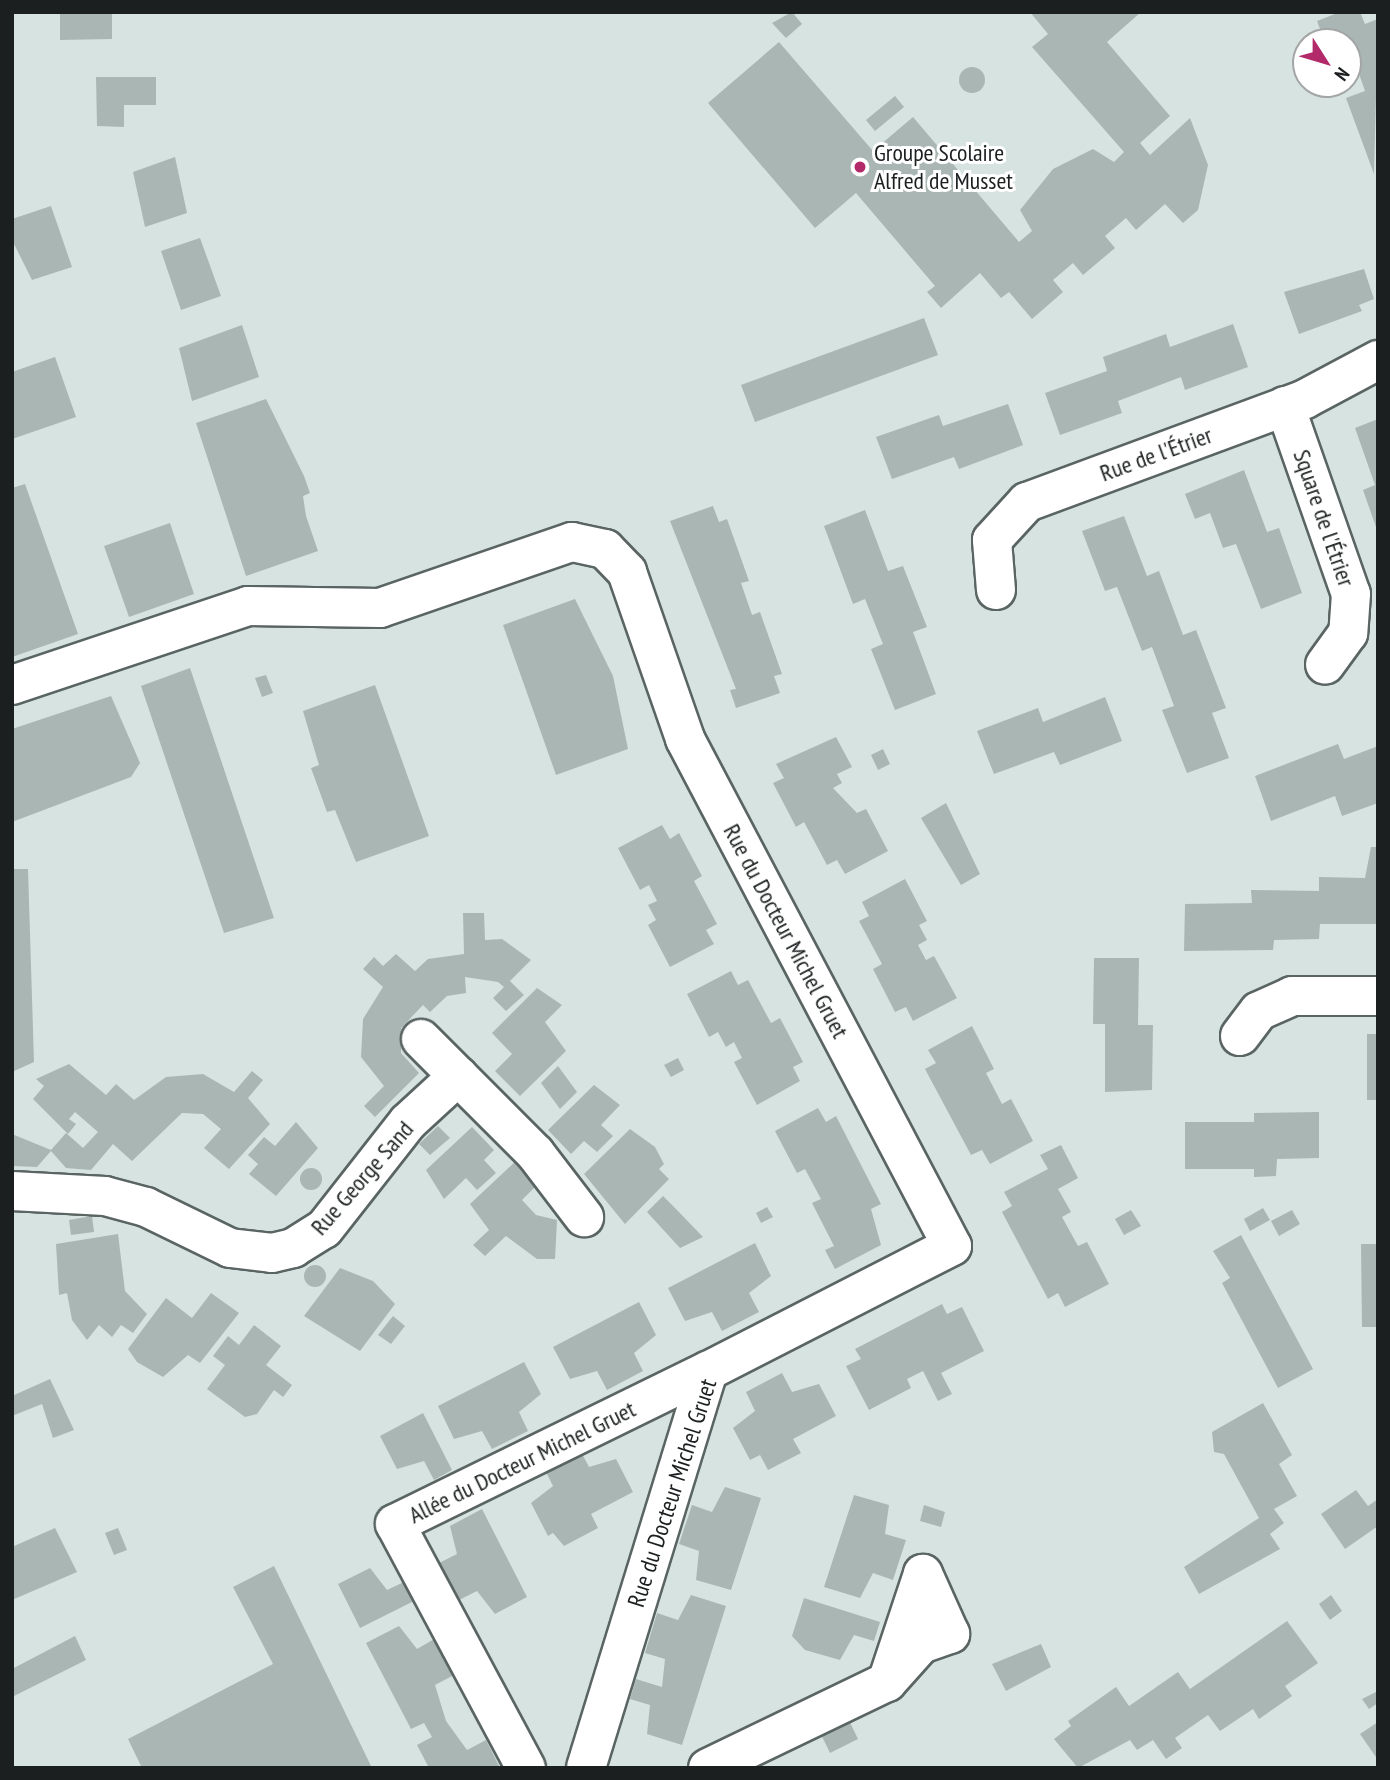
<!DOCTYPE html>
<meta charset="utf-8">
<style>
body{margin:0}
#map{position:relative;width:1390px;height:1780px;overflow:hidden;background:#d7e3e1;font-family:"PT Sans Narrow",sans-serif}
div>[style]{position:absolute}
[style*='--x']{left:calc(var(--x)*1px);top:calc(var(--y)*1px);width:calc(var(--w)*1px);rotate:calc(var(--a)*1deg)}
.building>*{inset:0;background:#aab6b4}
.round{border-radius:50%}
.roads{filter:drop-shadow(2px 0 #5a6563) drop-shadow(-2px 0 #5a6563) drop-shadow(0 2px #5a6563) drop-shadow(0 -2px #5a6563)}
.minor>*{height:38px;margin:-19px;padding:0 19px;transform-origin:19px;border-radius:19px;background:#fff}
.dots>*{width:19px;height:19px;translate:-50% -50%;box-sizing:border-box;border:4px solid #fff;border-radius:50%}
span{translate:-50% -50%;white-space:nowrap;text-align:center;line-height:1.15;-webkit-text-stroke:6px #fff;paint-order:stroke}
.poi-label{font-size:24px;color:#1b1f1f}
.left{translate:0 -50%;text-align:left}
.street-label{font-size:24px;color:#1b1f1f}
.frame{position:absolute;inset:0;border:14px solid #1b1f1f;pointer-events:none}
.north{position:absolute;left:1292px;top:28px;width:70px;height:70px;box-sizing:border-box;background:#fff;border:2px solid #a4a5a5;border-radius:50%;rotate:127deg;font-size:19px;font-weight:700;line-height:28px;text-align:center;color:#1b1f1f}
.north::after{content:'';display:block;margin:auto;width:24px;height:32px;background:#b22a6a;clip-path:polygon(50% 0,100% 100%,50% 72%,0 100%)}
</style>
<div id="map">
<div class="building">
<i style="clip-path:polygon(60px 12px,112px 12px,112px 39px,60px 40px)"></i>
<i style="clip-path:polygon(792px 12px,802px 24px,786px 38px,772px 23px)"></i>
<i style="clip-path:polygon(1030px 12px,1141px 12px,1107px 42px,1170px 116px,1140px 143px,1150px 155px,1190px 118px,1208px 165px,1198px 210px,1183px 223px,1165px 204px,1136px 230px,1126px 218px,1105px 236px,1115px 248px,1083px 275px,1073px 263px,1053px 280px,1063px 292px,1032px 319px,1009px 292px,1001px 298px,980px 273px,941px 308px,927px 292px,935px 286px,856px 193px,815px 228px,708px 103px,779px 42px,873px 151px,913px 117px,1019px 242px,1032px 231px,1020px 210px,1053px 169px,1093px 149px,1114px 162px,1124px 152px,1032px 47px,1048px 34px)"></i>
<i style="clip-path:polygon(1340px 12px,1360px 12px,1365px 24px,1378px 19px,1374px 174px,1346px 98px,1365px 91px,1348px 42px,1325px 42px,1317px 21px)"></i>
<i class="round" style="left:959px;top:67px;width:26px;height:26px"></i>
<i style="clip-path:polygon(96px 77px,156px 77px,156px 105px,124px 105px,124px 127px,97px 126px)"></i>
<i style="clip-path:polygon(895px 96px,904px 107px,875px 131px,866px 120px)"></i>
<i style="clip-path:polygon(175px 157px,187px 213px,145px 227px,133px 172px)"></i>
<i style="clip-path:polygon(51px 206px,72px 267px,32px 280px,12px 240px,12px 219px)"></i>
<i style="clip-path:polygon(200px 238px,221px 296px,181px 310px,161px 251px)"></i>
<i style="clip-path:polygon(1364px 269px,1374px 299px,1359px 305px,1362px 311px,1299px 334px,1284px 292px)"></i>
<i style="clip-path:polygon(924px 318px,938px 355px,755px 422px,741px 385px)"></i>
<i style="clip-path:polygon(1233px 324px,1248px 367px,1185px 390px,1181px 377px,1118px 401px,1122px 413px,1060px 435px,1045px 393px,1107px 371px,1103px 357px,1166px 334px,1170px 347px)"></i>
<i style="clip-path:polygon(242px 325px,259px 377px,192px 401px,179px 348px)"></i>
<i style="clip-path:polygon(55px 357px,76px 417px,12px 439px,12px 372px)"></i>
<i style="clip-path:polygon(266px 399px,304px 476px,310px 493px,303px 496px,306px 516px,318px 551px,246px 576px,196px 423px)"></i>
<i style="clip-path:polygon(1008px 404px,1023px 445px,959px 469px,954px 457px,892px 479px,876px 437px,939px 415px,943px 426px)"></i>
<i style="clip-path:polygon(1378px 419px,1378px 530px,1377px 530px,1363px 490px,1375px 485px,1355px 428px)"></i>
<i style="clip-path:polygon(1244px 470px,1267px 532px,1279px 528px,1302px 593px,1261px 609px,1236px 544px,1223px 548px,1210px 513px,1195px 519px,1185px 494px)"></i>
<i style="clip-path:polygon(25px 484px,78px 634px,12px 657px,12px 488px)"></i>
<i style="clip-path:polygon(713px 506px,719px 522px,727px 519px,749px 581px,741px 583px,752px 615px,760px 612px,782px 674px,774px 676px,780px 693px,736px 708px,730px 690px,736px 689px,670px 521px)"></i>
<i style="clip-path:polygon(865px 510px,888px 571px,903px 566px,927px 627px,913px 632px,936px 694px,895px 710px,871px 649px,883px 644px,865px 599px,853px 604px,824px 526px)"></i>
<i style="clip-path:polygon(1124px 516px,1147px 576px,1159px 571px,1183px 635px,1196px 630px,1226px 708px,1212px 713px,1229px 758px,1187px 773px,1162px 710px,1174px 706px,1152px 647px,1142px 651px,1117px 587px,1105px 591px,1082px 531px)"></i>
<i style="clip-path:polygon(170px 523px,194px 594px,129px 617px,104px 546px)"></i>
<i style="clip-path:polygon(575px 599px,613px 676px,628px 749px,556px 775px,503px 625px)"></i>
<i style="clip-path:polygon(190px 668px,274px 918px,224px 933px,141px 686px)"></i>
<i style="clip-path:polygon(266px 675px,273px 693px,262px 697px,255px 678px)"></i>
<i style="clip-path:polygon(375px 685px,429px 836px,356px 862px,335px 810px,327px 812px,311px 768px,319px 765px,303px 711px)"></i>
<i style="clip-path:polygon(111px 696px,140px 763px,131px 777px,12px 822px,12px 729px)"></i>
<i style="clip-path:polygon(1105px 697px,1122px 741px,1060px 765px,1054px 752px,994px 774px,977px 731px,1038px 708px,1043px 722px)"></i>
<i style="clip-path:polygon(836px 737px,852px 767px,837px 774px,842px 783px,833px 788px,857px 813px,866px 809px,888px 851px,845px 874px,837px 860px,827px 865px,804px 822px,796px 827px,773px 783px,784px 778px,776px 764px)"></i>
<i style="clip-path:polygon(1338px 744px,1344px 759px,1378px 746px,1378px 803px,1342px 816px,1335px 796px,1271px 821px,1255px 776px)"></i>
<i style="clip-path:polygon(883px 749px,890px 764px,878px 770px,871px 755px)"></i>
<i style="clip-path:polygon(946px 803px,980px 874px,961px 885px,921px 818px)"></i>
<i style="clip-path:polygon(662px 825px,670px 839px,679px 833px,702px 876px,694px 881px,717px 924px,706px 930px,714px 944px,670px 967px,648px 925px,656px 920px,648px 905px,657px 901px,649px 885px,640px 890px,618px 848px)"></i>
<i style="clip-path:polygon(1371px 847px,1378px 847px,1378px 924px,1320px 924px,1319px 939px,1274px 940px,1273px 950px,1184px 951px,1185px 904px,1252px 903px,1251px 890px,1319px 891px,1319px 877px,1365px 878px)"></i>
<i style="clip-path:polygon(12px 869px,28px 869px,34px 1062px,12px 1072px)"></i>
<i style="clip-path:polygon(905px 879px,927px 921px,919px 925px,927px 940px,918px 945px,926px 960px,934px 956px,957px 998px,913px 1021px,906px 1007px,895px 1012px,873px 969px,882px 964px,859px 921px,869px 916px,862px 902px)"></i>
<i style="clip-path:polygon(463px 913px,484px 913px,485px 940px,502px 939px,531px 960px,510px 981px,524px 995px,506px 1011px,493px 998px,504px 987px,498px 982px,465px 977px,466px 993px,447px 996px,430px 1012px,423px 1005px,401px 1028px,401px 1053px,419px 1073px,375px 1117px,364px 1106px,384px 1086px,361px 1057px,363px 1019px,383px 987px,363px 969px,374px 957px,383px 966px,396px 954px,415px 971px,428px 959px,464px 954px)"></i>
<i style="clip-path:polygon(1094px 958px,1139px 958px,1138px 1025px,1153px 1025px,1152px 1090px,1105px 1092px,1105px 1024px,1093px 1024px)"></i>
<i style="clip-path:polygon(731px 971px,738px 985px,748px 980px,771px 1023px,780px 1018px,803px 1062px,793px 1067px,800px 1081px,757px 1105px,734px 1062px,742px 1058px,734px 1042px,726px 1047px,718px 1032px,709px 1037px,687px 994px)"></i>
<i style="clip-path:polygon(537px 988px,562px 1005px,545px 1022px,566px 1051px,520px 1096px,495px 1071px,512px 1054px,492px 1033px)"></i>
<i style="clip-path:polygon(972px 1026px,994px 1069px,986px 1073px,1002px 1104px,1011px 1099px,1033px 1141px,990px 1164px,982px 1150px,971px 1155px,925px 1069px,936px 1063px,928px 1050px)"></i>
<i style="clip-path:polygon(1367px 1034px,1378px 1034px,1378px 1100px,1367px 1100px)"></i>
<i style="clip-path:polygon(678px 1058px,684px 1070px,671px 1077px,664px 1065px)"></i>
<i style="clip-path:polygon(69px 1064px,106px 1095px,116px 1084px,134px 1100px,166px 1077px,203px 1074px,234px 1092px,252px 1071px,263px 1080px,248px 1098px,270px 1124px,229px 1169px,204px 1148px,221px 1129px,203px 1114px,182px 1113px,132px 1161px,113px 1144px,91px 1170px,66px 1168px,51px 1151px,37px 1167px,12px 1166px,12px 1134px,51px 1150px,66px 1133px,83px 1148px,98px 1132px,75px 1112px,69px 1119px,76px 1124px,68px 1134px,33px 1099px,44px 1086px,36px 1079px)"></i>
<i style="clip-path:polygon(558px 1066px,577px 1092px,560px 1109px,541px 1083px)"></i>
<i style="clip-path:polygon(594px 1085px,620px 1105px,601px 1125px,613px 1136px,597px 1152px,584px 1141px,571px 1154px,548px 1130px)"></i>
<i style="clip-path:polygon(818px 1108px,826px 1122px,836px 1116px,881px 1204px,871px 1209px,881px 1245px,835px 1269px,825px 1250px,834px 1246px,812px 1203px,821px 1199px,805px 1169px,797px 1173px,775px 1131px)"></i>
<i style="clip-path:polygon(1319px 1112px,1319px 1158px,1277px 1159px,1276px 1176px,1254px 1177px,1254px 1169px,1185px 1169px,1185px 1122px,1254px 1122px,1254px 1113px)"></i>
<i style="clip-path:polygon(296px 1122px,318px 1148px,276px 1196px,249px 1174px,258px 1164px,248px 1155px,264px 1137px,275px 1146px)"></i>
<i style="clip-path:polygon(438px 1126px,450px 1138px,430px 1155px,419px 1144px)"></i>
<i style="clip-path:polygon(472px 1127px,494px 1150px,484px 1160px,496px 1173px,477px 1190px,466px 1178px,444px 1199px,426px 1170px)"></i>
<i style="clip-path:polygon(630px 1129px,655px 1147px,664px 1164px,659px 1169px,669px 1179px,625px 1224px,584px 1174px)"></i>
<i style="clip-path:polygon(1061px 1145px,1078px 1178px,1058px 1189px,1071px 1212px,1062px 1217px,1078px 1246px,1087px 1242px,1109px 1284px,1065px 1307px,1058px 1293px,1048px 1299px,1002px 1212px,1012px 1206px,1004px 1192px,1048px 1169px,1040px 1155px)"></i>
<i style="clip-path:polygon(517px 1160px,539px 1183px,522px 1200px,536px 1215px,557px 1220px,555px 1259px,537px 1259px,506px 1236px,485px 1256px,473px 1245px,489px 1230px,470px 1204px)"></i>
<i class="round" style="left:300px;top:1168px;width:22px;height:22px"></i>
<i style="clip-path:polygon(663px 1196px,675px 1208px,703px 1237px,680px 1248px,647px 1212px)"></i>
<i style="clip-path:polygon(767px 1207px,773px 1217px,761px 1223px,756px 1213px)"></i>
<i style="clip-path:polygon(1263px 1208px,1270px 1220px,1250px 1231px,1244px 1219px)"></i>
<i style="clip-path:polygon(1131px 1210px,1141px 1226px,1124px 1235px,1115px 1219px)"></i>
<i style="clip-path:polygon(1292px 1210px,1300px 1224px,1279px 1236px,1271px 1221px)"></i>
<i style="clip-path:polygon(92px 1216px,94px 1232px,71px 1235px,69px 1220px)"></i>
<i style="clip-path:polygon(118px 1234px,125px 1291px,147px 1314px,133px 1333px,121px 1325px,112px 1337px,99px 1325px,87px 1340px,72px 1320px,67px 1293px,59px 1295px,56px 1244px)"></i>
<i style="clip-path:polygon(1241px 1235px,1313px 1369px,1278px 1388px,1222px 1283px,1230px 1278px,1213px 1251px)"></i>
<i style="clip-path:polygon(755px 1243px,771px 1276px,749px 1293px,759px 1312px,722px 1331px,712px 1312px,685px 1321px,668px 1288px)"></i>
<i style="clip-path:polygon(1361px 1244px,1378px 1244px,1378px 1327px,1362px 1327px)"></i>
<i class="round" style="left:304px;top:1265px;width:22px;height:22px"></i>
<i style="clip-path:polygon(340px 1268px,373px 1281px,395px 1304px,360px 1351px,304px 1316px)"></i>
<i style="clip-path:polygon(211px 1293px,239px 1313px,200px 1363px,188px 1355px,163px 1377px,137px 1362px,128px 1349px,166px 1298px,192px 1318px)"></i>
<i style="clip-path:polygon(639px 1302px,656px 1335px,634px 1353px,643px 1371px,607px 1390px,597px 1371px,570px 1379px,553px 1347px)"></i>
<i style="clip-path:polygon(942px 1304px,947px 1314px,962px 1307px,984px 1351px,941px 1373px,952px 1394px,938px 1401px,923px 1371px,907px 1379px,911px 1388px,869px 1410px,846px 1366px,861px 1359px,855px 1349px)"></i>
<i style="clip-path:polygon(393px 1316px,405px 1326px,391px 1344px,378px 1335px)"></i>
<i style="clip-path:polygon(254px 1325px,281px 1346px,266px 1365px,292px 1385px,283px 1397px,274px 1390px,257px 1414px,245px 1417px,207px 1389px,225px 1365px,213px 1356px,228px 1336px,239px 1345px)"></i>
<i style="clip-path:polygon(524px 1362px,541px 1394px,519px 1412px,528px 1431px,492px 1449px,482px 1431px,454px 1439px,438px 1406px)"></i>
<i style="clip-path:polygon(782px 1373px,792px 1392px,819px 1384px,836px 1416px,793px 1439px,801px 1453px,768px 1470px,760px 1455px,750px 1460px,733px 1428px,755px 1411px,746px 1392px)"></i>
<i style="clip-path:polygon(50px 1379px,74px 1430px,53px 1438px,42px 1404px,12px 1416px,12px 1396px)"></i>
<i style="clip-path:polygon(1263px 1403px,1292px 1455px,1279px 1464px,1297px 1496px,1274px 1509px,1284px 1523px,1270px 1534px,1280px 1549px,1199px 1594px,1184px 1567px,1259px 1518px,1224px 1454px,1214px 1452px,1212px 1432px)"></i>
<i style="clip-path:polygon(423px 1413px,452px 1470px,434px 1480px,424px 1461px,397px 1469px,380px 1436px)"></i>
<i style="clip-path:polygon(579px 1448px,589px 1467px,616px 1459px,633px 1492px,591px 1514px,598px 1528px,564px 1546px,553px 1533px,548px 1536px,531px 1503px,553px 1486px,543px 1466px)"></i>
<i style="clip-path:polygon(725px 1487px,761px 1498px,731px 1590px,696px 1580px,699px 1551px,679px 1544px,692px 1505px,712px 1512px)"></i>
<i style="clip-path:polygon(1356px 1490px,1368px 1506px,1378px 1499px,1378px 1526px,1345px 1549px,1321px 1514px)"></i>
<i style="clip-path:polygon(854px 1495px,889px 1505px,885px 1534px,906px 1540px,893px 1580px,873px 1573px,860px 1598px,824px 1587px)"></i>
<i style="clip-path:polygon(924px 1505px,945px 1512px,941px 1527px,920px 1521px)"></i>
<i style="clip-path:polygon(482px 1509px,527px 1597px,495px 1614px,477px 1591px,457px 1601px,439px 1563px,457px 1554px,450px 1526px)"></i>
<i style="clip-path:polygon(55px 1528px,77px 1572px,12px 1600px,12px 1547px)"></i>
<i style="clip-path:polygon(118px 1528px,127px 1550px,114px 1555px,105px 1533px)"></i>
<i style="clip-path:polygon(274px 1566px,372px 1768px,142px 1768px,128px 1739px,273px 1664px,233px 1587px)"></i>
<i style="clip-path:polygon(370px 1568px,387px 1590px,406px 1581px,416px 1600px,360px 1628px,338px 1584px)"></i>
<i style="clip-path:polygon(691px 1595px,726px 1606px,682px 1745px,647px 1734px,650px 1705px,630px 1699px,636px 1679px,662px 1687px,665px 1659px,645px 1653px,657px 1613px,678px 1620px)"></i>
<i style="clip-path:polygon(1331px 1595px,1342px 1611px,1330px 1620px,1319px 1604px)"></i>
<i style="clip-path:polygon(804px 1598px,880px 1622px,874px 1641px,854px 1635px,840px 1660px,805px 1650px,792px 1636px)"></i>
<i style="clip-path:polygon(1287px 1621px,1318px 1663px,1285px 1686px,1292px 1696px,1259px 1719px,1253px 1709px,1220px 1731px,1208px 1715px,1175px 1738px,1182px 1748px,1166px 1759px,1153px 1740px,1137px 1750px,1130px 1740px,1078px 1768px,1054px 1739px,1071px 1726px,1068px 1721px,1116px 1687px,1129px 1706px,1178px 1672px,1190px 1689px)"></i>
<i style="clip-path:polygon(399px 1626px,417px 1649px,436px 1638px,454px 1675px,435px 1685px,446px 1721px,467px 1750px,486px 1740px,500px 1768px,429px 1768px,417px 1745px,432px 1737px,424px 1723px,411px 1729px,366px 1643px)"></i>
<i style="clip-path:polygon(75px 1636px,86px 1660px,12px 1697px,12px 1669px)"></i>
<i style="clip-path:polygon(1041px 1644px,1051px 1667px,1006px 1691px,992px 1664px)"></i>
<i style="clip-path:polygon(1378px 1691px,1378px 1703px,1369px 1709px,1362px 1699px)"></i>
<i style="clip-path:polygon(845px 1712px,858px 1739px,830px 1753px,817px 1726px)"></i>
<i style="clip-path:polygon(1378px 1722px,1378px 1760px,1360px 1734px)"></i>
</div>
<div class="roads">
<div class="minor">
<i style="--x:1285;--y:406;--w:199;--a:70.7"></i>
<i style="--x:1351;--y:594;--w:39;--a:94"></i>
<i style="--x:1348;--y:633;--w:39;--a:126"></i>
<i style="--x:996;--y:590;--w:50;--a:-94.6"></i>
<i style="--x:992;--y:540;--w:52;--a:-47.4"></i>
<i style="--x:1027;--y:502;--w:296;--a:-20.3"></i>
<i style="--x:1305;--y:399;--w:83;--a:-28.1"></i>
<i style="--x:12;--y:685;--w:249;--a:-18.5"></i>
<i style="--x:248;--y:606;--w:132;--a:0.9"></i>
<i style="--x:380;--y:608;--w:203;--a:-19"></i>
<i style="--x:572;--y:542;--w:34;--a:12"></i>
<i style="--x:605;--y:549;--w:32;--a:46"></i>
<i style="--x:627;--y:572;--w:177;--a:70.8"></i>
<i style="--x:685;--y:739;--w:573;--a:62.23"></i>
<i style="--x:952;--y:1246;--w:274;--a:152.9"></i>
<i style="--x:708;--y:1371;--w:415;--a:107.1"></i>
<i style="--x:1240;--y:1036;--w:31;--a:-53"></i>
<i style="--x:1259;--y:1011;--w:36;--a:-24"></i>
<i style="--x:1292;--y:996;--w:86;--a:0"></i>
<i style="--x:421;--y:1039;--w:52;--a:45"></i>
<i style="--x:12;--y:1191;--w:93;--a:3.1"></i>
<i style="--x:105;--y:1196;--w:42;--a:15"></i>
<i style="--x:146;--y:1207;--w:93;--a:26"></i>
<i style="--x:230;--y:1248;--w:42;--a:6.8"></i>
<i style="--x:272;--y:1253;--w:22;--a:-13"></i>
<i style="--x:293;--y:1248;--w:36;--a:-32"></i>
<i style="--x:324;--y:1229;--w:136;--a:-51.9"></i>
<i style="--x:408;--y:1122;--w:68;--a:-42.6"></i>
<i style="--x:458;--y:1076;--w:109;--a:45"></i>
<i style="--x:535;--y:1153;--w:81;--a:52.6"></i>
<i style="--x:526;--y:1768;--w:277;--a:-118.2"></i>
<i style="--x:395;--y:1524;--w:348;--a:-26.1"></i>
<i style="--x:708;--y:1768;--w:199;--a:-25.7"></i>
<i style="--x:887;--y:1682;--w:51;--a:-48.2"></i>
<i style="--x:921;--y:1644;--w:31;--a:-19"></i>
<i style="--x:950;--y:1634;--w:66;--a:-114.2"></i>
<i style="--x:923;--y:1574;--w:114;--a:108.4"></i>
</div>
</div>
<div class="dots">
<i style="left:860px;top:167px;background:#b22a6a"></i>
</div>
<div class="poi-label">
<span class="left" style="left:874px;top:167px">Groupe Scolaire<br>Alfred de Musset</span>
</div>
<div class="street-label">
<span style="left:1156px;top:454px;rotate:-20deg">Rue de l'Étrier</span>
<span style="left:1324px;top:518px;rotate:71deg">Square de l'Étrier</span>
<span style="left:786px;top:931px;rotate:62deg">Rue du Docteur Michel Gruet</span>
<span style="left:362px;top:1178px;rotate:-49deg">Rue George Sand</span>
<span style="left:522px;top:1462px;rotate:-26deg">Allée du Docteur Michel Gruet</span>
<span style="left:672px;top:1493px;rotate:-72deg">Rue du Docteur Michel Gruet</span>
</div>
<div class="frame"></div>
<div class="north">N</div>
</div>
